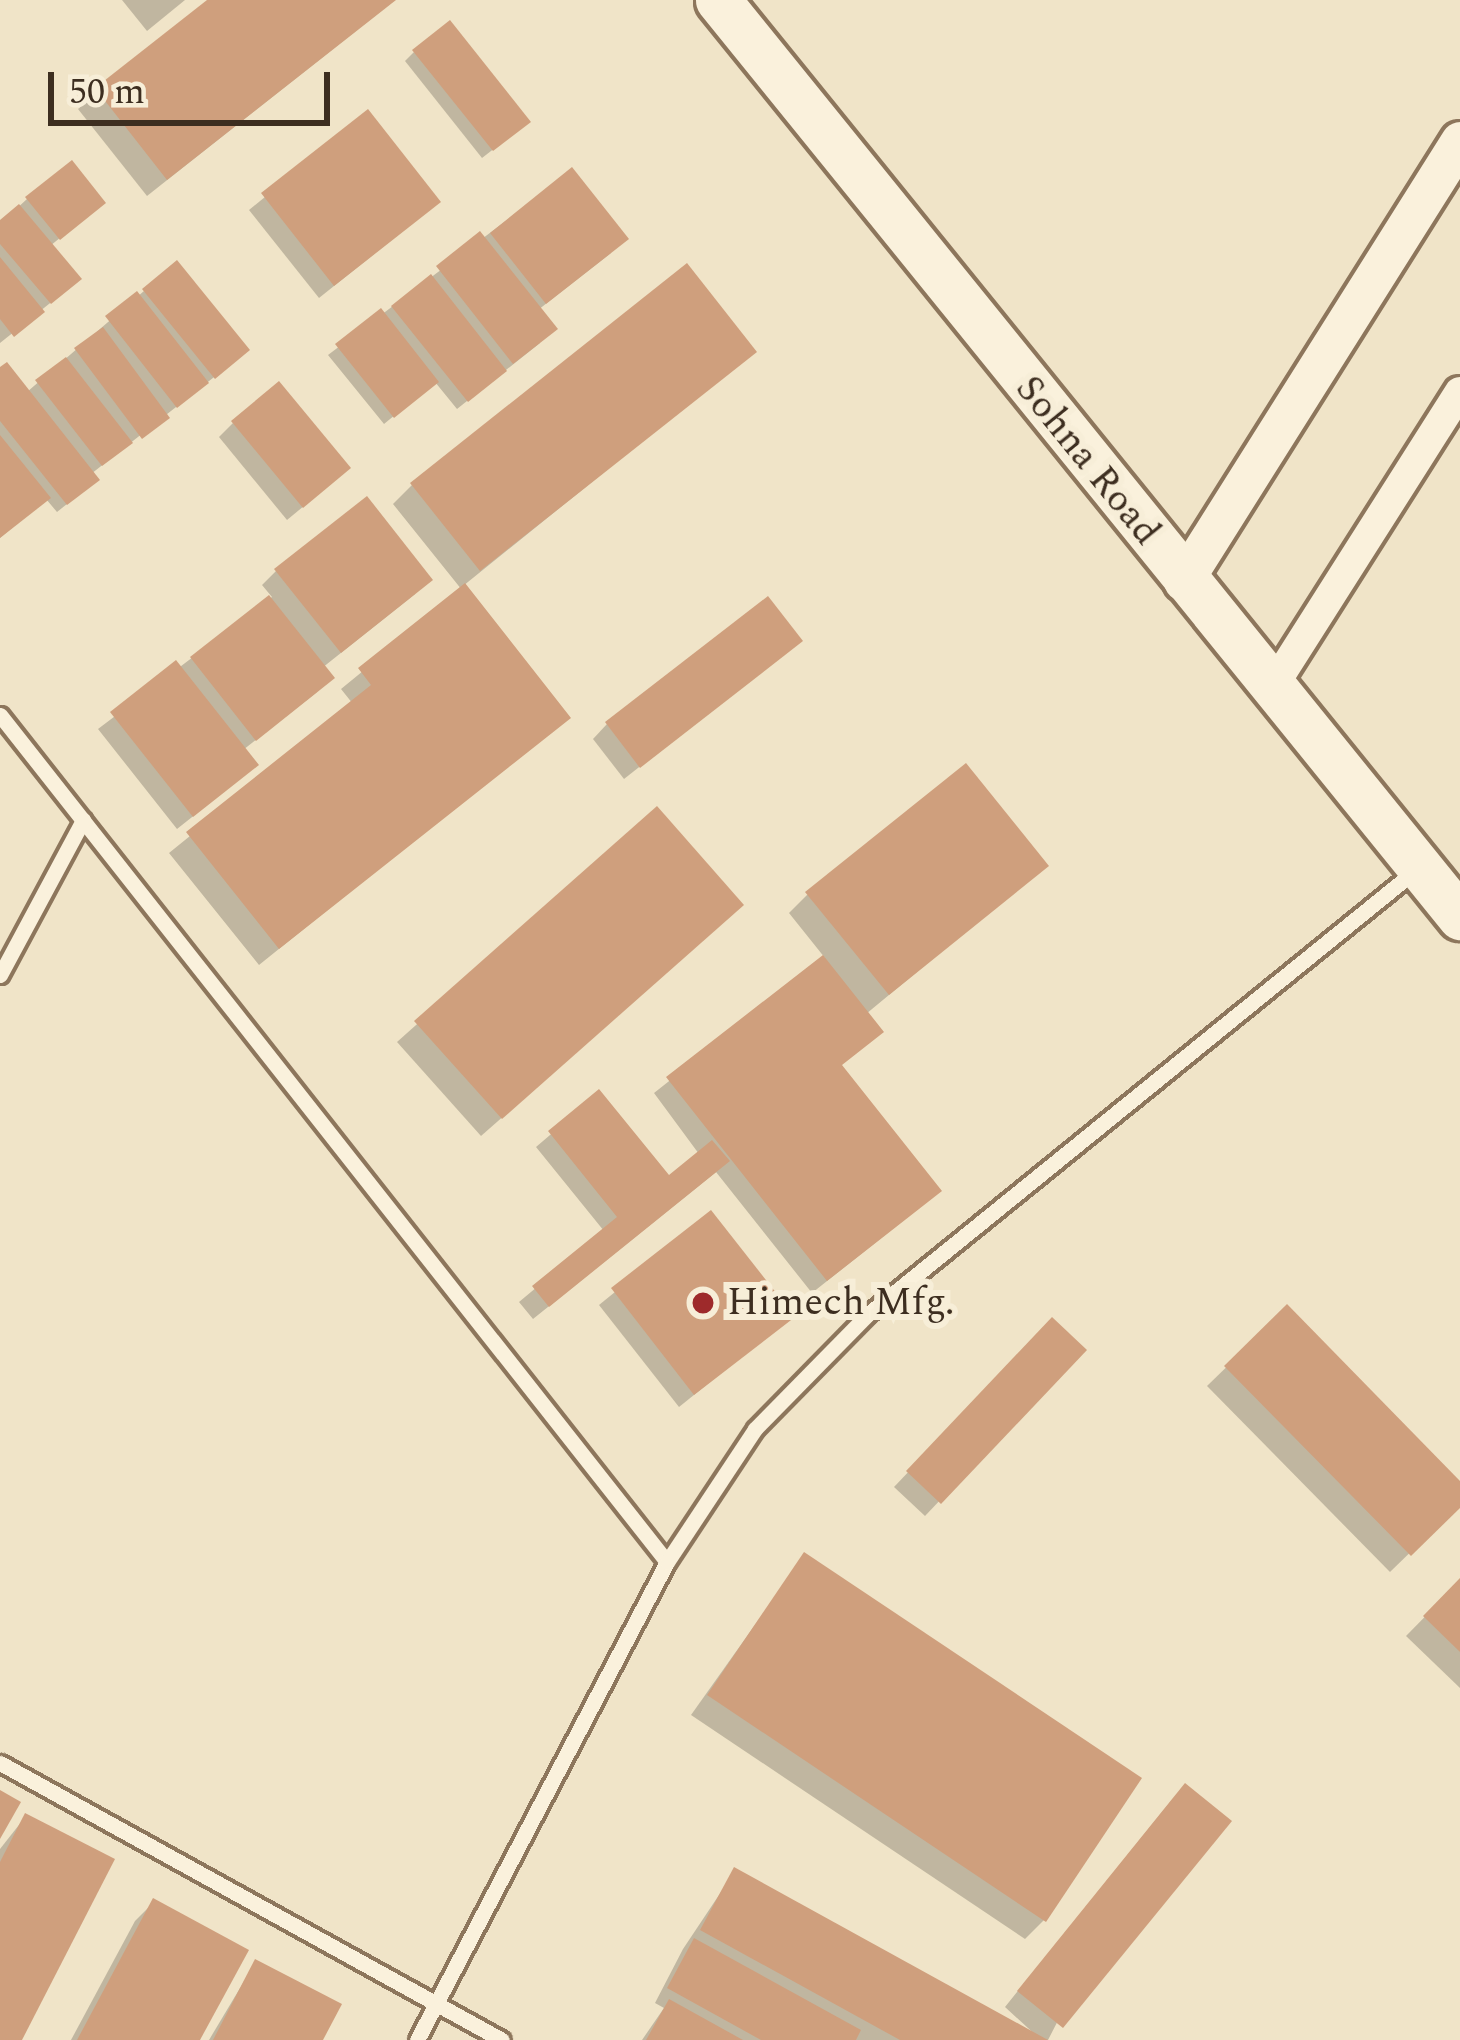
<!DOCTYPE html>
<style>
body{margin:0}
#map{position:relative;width:1460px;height:2040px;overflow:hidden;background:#f0e4c8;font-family:Spectral,serif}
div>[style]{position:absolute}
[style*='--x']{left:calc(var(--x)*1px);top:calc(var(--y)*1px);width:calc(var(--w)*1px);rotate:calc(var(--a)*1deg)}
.shadow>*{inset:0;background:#0003}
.building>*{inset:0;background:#cf9f7d}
.roads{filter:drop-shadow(3px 0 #8d765c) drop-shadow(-3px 0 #8d765c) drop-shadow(0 3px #8d765c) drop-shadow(0 -3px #8d765c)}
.service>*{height:15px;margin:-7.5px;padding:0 7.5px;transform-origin:7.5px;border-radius:7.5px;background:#faf1dc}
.minor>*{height:30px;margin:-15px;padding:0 15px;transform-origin:15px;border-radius:15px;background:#faf1dc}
.tertiary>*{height:39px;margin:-19.5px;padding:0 19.5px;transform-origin:19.5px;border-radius:19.5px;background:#faf1dc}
.secondary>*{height:45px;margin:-22.5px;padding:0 22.5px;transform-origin:22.5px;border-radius:22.5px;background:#faf1dc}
.dots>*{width:33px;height:33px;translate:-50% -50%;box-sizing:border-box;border:6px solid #f7eed8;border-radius:50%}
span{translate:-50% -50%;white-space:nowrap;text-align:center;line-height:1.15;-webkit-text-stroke:12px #f7eed8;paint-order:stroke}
.street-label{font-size:39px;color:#3d2e20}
.poi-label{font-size:39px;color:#3d2e20}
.left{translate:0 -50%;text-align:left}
.scale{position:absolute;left:48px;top:72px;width:282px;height:54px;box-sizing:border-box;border:6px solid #3d2e20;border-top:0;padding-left:15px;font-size:36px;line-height:42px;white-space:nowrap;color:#3d2e20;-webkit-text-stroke:9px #f7eed8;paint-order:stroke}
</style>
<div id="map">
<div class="shadow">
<i style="clip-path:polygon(122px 0,185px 0,147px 31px)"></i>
<i style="clip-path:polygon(212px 0,395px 0,147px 196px,78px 109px)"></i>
<i style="clip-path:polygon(414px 52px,518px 130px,482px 158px,405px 61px)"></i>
<i style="clip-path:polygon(367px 113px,423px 215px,319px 298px,249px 210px)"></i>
<i style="clip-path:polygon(572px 171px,611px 253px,538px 310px,540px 343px,457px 409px,435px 382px,384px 424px,328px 355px)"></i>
<i style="clip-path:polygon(27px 199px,93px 211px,50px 246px,69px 288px,0 343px,0 224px)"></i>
<i style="clip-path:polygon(144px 291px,237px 359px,91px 474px,87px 488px,57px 512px,46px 499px,0 538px,0 371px,27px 392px)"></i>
<i style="clip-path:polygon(753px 352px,463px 586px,567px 717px,259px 965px,169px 853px,353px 704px,341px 689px,462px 590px,393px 504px,412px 485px)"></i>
<i style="clip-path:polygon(233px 423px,333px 482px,287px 520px,219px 437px)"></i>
<i style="clip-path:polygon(276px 571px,415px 594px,322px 668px,317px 692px,243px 750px,240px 779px,177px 829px,98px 729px,272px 597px,262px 585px)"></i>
<i style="clip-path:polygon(799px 641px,624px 779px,593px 739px,607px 724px)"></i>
<i style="clip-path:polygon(657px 810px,721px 924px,481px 1136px,397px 1042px)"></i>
<i style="clip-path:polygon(1045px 866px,866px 1014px,840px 1067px,924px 1204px,812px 1293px,716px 1172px,533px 1319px,519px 1302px,604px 1231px,536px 1147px,598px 1094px,668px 1179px,699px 1154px,654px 1093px,825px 958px,789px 913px,807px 895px)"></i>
<i style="clip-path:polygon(711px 1214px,791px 1317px,679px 1407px,599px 1305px)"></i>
<i style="clip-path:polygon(1287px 1308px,1460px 1485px,1460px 1504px,1390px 1572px,1207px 1386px)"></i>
<i style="clip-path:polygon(1052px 1321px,1083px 1350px,925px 1516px,894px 1487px)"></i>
<i style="clip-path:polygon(804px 1556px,1044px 1920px,1025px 1939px,691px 1715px)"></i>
<i style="clip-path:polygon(1460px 1581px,1460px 1688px,1406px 1636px)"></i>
<i style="clip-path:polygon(1171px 1801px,1048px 2040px,642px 2040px,664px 2008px,655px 2003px,683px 1949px,735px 1871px,1040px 2039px,1005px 2007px)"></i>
<i style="clip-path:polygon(26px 1816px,19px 2040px,0 2040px,0 1849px)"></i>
<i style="clip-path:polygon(154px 1902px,197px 2040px,71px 2040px,135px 1921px)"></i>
<i style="clip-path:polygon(255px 1963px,319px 2040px,209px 2040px)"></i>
</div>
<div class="building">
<i style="clip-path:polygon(207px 0,396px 0,167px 180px,95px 88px)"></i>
<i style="clip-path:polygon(450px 20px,531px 122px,493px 151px,412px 50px)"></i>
<i style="clip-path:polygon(368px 109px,441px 202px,334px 286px,261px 193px)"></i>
<i style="clip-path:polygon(72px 160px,106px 203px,60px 240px,25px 197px)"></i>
<i style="clip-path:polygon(572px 167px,629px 239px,546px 304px,490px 233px)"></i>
<i style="clip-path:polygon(19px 204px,82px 279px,51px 304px,0 244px,0 220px)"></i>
<i style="clip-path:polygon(480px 231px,558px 329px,513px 364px,436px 266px)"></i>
<i style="clip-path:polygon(0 257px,45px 312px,14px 337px,0 319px)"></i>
<i style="clip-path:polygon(177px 260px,250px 350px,215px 379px,142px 289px)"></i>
<i style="clip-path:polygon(687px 263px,757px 352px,480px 571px,410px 483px)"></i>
<i style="clip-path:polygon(431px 274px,507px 371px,468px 402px,391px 306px)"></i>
<i style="clip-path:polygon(137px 291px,209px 383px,177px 408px,105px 316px)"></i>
<i style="clip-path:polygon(381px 308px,439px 382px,394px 418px,335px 344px)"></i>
<i style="clip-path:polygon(103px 327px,170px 418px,142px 439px,74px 348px)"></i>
<i style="clip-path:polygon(66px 357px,133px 443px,102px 466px,35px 380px)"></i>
<i style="clip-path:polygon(7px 362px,100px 480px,67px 505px,0 421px,0 367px)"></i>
<i style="clip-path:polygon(279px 381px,351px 468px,303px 508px,231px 421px)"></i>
<i style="clip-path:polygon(0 435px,51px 498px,0 538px)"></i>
<i style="clip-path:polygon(367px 496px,433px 580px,341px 653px,274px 569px)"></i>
<i style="clip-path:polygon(465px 583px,571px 718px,279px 949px,186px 832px,371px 685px,358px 668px)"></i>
<i style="clip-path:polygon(269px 595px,335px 678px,256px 741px,190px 657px)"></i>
<i style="clip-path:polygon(768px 596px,803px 641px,640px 768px,605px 722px)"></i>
<i style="clip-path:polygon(176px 660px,259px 765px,193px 817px,110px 712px)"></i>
<i style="clip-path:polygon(966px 763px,1049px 866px,889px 995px,805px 892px)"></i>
<i style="clip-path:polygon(657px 806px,744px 905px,502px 1119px,414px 1021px)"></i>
<i style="clip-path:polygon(823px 955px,884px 1032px,842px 1065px,942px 1191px,827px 1281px,666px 1077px)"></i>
<i style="clip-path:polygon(599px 1089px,669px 1175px,712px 1140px,730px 1161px,549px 1307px,532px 1286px,617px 1217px,548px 1131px)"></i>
<i style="clip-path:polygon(711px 1210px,795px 1317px,694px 1395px,611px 1288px)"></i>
<i style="clip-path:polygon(1287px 1304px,1460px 1481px,1460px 1508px,1411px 1556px,1224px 1366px)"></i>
<i style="clip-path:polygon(1052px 1317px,1087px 1350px,941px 1504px,906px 1471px)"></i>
<i style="clip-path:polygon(804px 1552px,1142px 1778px,1046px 1922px,707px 1695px)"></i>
<i style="clip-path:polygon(1460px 1578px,1460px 1652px,1423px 1616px)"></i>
<i style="clip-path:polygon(1185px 1783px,1232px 1821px,1063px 2028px,1017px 1991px)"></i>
<i style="clip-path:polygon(0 1790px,21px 1802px,0 1839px)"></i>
<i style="clip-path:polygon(25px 1813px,115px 1859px,22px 2040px,0 2040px,0 1862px)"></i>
<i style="clip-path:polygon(734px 1867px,1048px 2040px,900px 2040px,700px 1930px)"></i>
<i style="clip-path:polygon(153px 1898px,249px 1950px,200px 2040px,77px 2040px)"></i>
<i style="clip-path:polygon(694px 1938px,861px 2030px,856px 2040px,761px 2040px,667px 1988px)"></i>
<i style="clip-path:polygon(255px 1959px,342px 2004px,323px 2040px,213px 2040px)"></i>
<i style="clip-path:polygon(669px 1999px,743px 2040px,646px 2040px)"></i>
</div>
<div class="roads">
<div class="service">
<i style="--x:0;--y:715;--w:1078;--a:51.78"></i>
<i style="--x:0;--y:975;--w:176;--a:-61.8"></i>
<i style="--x:0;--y:1763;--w:573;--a:28.89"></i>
<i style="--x:417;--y:2040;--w:539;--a:-62.39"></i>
<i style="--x:667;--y:1562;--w:159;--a:-56.5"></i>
<i style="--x:755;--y:1429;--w:161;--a:-45.5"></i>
<i style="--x:868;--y:1314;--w:705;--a:-39.02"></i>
</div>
<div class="minor">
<i style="--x:1270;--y:691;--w:354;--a:-57.6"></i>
</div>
<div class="tertiary">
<i style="--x:1183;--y:581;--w:520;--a:-57.81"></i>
</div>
<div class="secondary">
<i style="--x:718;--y:0;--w:1180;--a:51.02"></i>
</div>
</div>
<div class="dots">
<i style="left:703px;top:1303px;background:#9e2a2b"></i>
</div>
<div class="street-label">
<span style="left:1087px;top:461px;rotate:51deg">Sohna Road</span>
</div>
<div class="poi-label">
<span class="left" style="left:727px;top:1303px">Himech Mfg.</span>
</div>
<div class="scale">50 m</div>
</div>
